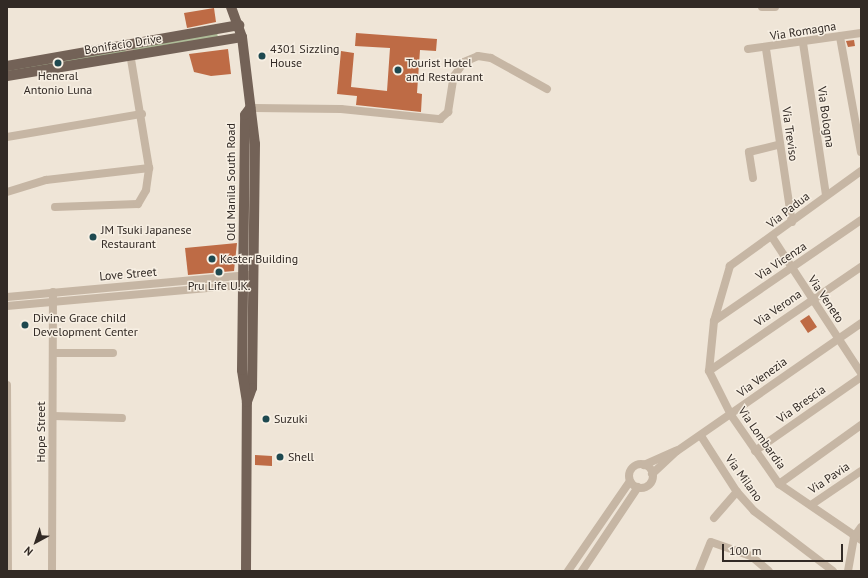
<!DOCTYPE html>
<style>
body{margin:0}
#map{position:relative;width:868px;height:578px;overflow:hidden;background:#efe5d7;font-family:"PT Sans",sans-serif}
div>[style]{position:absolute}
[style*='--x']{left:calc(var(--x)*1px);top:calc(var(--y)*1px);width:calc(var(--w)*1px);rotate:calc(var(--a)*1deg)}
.green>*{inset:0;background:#aebc98}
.building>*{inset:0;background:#be6b45}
.minor>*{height:8px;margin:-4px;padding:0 4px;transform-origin:4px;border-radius:4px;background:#c6b6a4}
.minor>.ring{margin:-4px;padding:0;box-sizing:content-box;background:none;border:8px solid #c6b6a4;border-radius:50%}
.major>*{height:10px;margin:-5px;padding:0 5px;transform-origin:5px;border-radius:5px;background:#736257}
.dots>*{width:11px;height:11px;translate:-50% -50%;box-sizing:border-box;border:2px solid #f7efe3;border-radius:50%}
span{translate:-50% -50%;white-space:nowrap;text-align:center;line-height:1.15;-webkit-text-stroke:3px #f7efe3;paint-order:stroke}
.street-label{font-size:12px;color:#322a25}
.poi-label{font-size:12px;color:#322a25}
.left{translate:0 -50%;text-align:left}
.frame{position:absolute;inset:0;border:8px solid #322a25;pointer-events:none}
.north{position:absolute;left:16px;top:522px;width:40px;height:40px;-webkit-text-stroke:3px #f7efe3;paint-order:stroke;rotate:220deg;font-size:11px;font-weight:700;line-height:16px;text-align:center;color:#322a25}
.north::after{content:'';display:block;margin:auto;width:14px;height:18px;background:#322a25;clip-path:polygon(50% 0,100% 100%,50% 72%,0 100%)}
.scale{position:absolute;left:722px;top:544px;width:121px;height:18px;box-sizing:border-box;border:2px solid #322a25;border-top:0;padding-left:5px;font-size:12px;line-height:14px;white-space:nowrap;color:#322a25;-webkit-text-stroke:3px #f7efe3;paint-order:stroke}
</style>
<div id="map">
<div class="green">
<i style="clip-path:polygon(217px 32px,218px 38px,7px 74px,7px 69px)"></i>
</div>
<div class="building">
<i style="clip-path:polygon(214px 8px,216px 22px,187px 28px,184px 13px)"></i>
<i style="clip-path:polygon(356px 33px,437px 39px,436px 51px,420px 50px,417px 93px,422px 94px,421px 112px,356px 105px,357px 96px,337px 94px,341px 51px,354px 53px,351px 87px,387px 91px,390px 48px,355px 46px)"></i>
<i style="clip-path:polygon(854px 40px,855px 46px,848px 47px,846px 41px)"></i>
<i style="clip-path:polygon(228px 49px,231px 74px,211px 76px,194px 72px,189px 54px)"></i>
<i style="clip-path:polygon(237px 243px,234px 271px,188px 275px,185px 248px)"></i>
<i style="clip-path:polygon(809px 315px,817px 327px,808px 333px,800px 321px)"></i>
<i style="clip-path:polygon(255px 455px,272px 456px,272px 466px,255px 465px)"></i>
</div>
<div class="minor">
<i style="--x:762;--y:7;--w:13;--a:0"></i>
<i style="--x:840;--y:37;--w:117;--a:79.7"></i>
<i style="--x:803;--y:43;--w:154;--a:81.4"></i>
<i style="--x:748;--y:49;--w:114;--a:-8.1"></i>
<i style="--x:766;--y:49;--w:175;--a:81.5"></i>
<i style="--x:250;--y:108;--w:91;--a:0.6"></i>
<i style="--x:341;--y:109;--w:100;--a:5.8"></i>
<i style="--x:440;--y:119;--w:11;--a:-41"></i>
<i style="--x:448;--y:112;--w:36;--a:-81"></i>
<i style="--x:454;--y:76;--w:17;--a:-54"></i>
<i style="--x:464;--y:62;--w:15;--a:-23"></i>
<i style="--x:478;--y:56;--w:13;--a:9"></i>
<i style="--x:491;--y:58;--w:64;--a:29"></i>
<i style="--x:7;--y:137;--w:137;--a:-9.7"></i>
<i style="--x:861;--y:171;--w:162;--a:144.1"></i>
<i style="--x:730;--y:266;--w:57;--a:106.2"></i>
<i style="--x:714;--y:321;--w:50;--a:95.7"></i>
<i style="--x:709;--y:371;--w:49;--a:63.4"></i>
<i style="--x:731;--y:415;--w:84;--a:55.2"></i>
<i style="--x:779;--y:484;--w:99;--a:34.3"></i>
<i style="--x:753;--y:178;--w:26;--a:-99"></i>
<i style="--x:749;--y:152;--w:32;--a:-14"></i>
<i style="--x:7;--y:192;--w:41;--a:-17.1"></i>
<i style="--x:46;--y:180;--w:104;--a:-6.6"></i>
<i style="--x:55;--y:207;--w:83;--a:-2.1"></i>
<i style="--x:138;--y:204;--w:16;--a:-60"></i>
<i style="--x:146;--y:190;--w:22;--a:-82"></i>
<i style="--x:149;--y:168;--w:123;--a:-99.4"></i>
<i style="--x:772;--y:237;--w:163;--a:56.8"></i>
<i style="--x:7;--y:297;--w:243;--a:-5.2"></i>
<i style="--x:7;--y:306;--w:246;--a:-5.1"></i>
<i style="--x:714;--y:321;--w:178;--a:-34.5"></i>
<i style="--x:53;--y:353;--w:60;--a:0"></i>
<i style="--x:709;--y:371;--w:184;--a:-34.4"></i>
<i style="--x:7;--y:385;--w:186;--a:89.7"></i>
<i style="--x:53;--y:416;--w:69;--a:1.7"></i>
<i style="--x:701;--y:436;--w:67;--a:57.3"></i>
<i style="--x:737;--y:492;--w:25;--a:48"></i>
<i style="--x:754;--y:511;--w:99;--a:37.2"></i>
<i style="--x:755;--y:451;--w:129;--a:-34.9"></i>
<i class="ring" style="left:629px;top:464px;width:16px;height:16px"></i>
<i style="--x:644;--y:465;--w:35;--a:-24"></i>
<i style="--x:652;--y:474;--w:34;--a:-43"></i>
<i style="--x:677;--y:451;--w:224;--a:-34.8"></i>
<i style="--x:779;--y:484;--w:101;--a:-35.7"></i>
<i style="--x:811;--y:505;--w:60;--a:-34.2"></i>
<i style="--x:714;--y:518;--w:35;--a:-49"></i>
<i style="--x:52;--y:571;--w:279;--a:-89.8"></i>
<i style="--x:568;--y:571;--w:109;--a:-55.4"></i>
<i style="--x:582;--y:571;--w:101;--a:-56.3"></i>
<i style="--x:699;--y:571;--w:31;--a:-68"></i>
<i style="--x:711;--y:542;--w:42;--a:19.3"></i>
<i style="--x:751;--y:556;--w:23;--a:40"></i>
<i style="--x:848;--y:571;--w:35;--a:-80"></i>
<i style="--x:854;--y:537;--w:12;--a:-55"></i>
</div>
<div class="major">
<i style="--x:231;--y:7;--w:32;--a:70"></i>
<i style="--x:242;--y:37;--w:108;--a:83.1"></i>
<i style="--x:255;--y:144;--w:244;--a:90.7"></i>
<i style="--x:252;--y:388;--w:15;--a:110"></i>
<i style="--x:7;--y:66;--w:236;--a:-10"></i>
<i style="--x:7;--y:76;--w:238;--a:-9.4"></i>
<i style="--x:246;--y:571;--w:169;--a:-89.7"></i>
<i style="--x:247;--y:402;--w:32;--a:-99"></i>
<i style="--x:242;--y:370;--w:255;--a:-89.3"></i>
<i style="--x:245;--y:115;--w:9;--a:-54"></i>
</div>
<div class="dots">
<i style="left:262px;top:56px;background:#1e4950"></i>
<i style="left:58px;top:63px;background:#1e4950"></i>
<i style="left:398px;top:70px;background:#1e4950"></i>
<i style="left:93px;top:237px;background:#1e4950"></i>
<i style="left:212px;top:259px;background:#1e4950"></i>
<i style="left:219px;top:272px;background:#1e4950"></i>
<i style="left:25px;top:325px;background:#1e4950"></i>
<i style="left:266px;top:419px;background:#1e4950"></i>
<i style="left:280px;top:457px;background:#1e4950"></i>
</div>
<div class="street-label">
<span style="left:803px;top:31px;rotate:-9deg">Via Romagna</span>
<span style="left:123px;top:44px;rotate:-9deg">Bonifacio Drive</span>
<span style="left:826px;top:117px;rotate:82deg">Via Bologna</span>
<span style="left:790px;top:134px;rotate:82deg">Via Treviso</span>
<span style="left:231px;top:182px;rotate:-90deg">Old Manila South Road</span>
<span style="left:788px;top:210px;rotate:-38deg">Via Padua</span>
<span style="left:781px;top:261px;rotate:-34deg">Via Vicenza</span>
<span style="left:128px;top:274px;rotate:-5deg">Love Street</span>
<span style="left:826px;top:299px;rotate:56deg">Via Veneto</span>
<span style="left:778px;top:308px;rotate:-35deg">Via Verona</span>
<span style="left:762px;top:377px;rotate:-36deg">Via Venezia</span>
<span style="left:801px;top:404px;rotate:-35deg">Via Brescia</span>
<span style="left:41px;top:432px;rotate:-90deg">Hope Street</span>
<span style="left:762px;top:438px;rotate:55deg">Via Lombardia</span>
<span style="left:744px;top:478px;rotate:54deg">Via Milano</span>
<span style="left:829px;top:478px;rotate:-34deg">Via Pavia</span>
</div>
<div class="poi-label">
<span class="left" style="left:270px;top:56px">4301 Sizzling<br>House</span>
<span class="left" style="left:406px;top:70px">Tourist Hotel<br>and Restaurant</span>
<span style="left:58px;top:83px">Heneral<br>Antonio Luna</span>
<span class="left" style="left:101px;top:237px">JM Tsuki Japanese<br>Restaurant</span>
<span class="left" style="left:220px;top:259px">Kester Building</span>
<span style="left:219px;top:286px">Pru Life U.K.</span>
<span class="left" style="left:33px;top:325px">Divine Grace child<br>Development Center</span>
<span class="left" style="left:274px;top:419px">Suzuki</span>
<span class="left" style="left:288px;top:457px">Shell</span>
</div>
<div class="frame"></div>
<div class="north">N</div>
<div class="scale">100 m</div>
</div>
